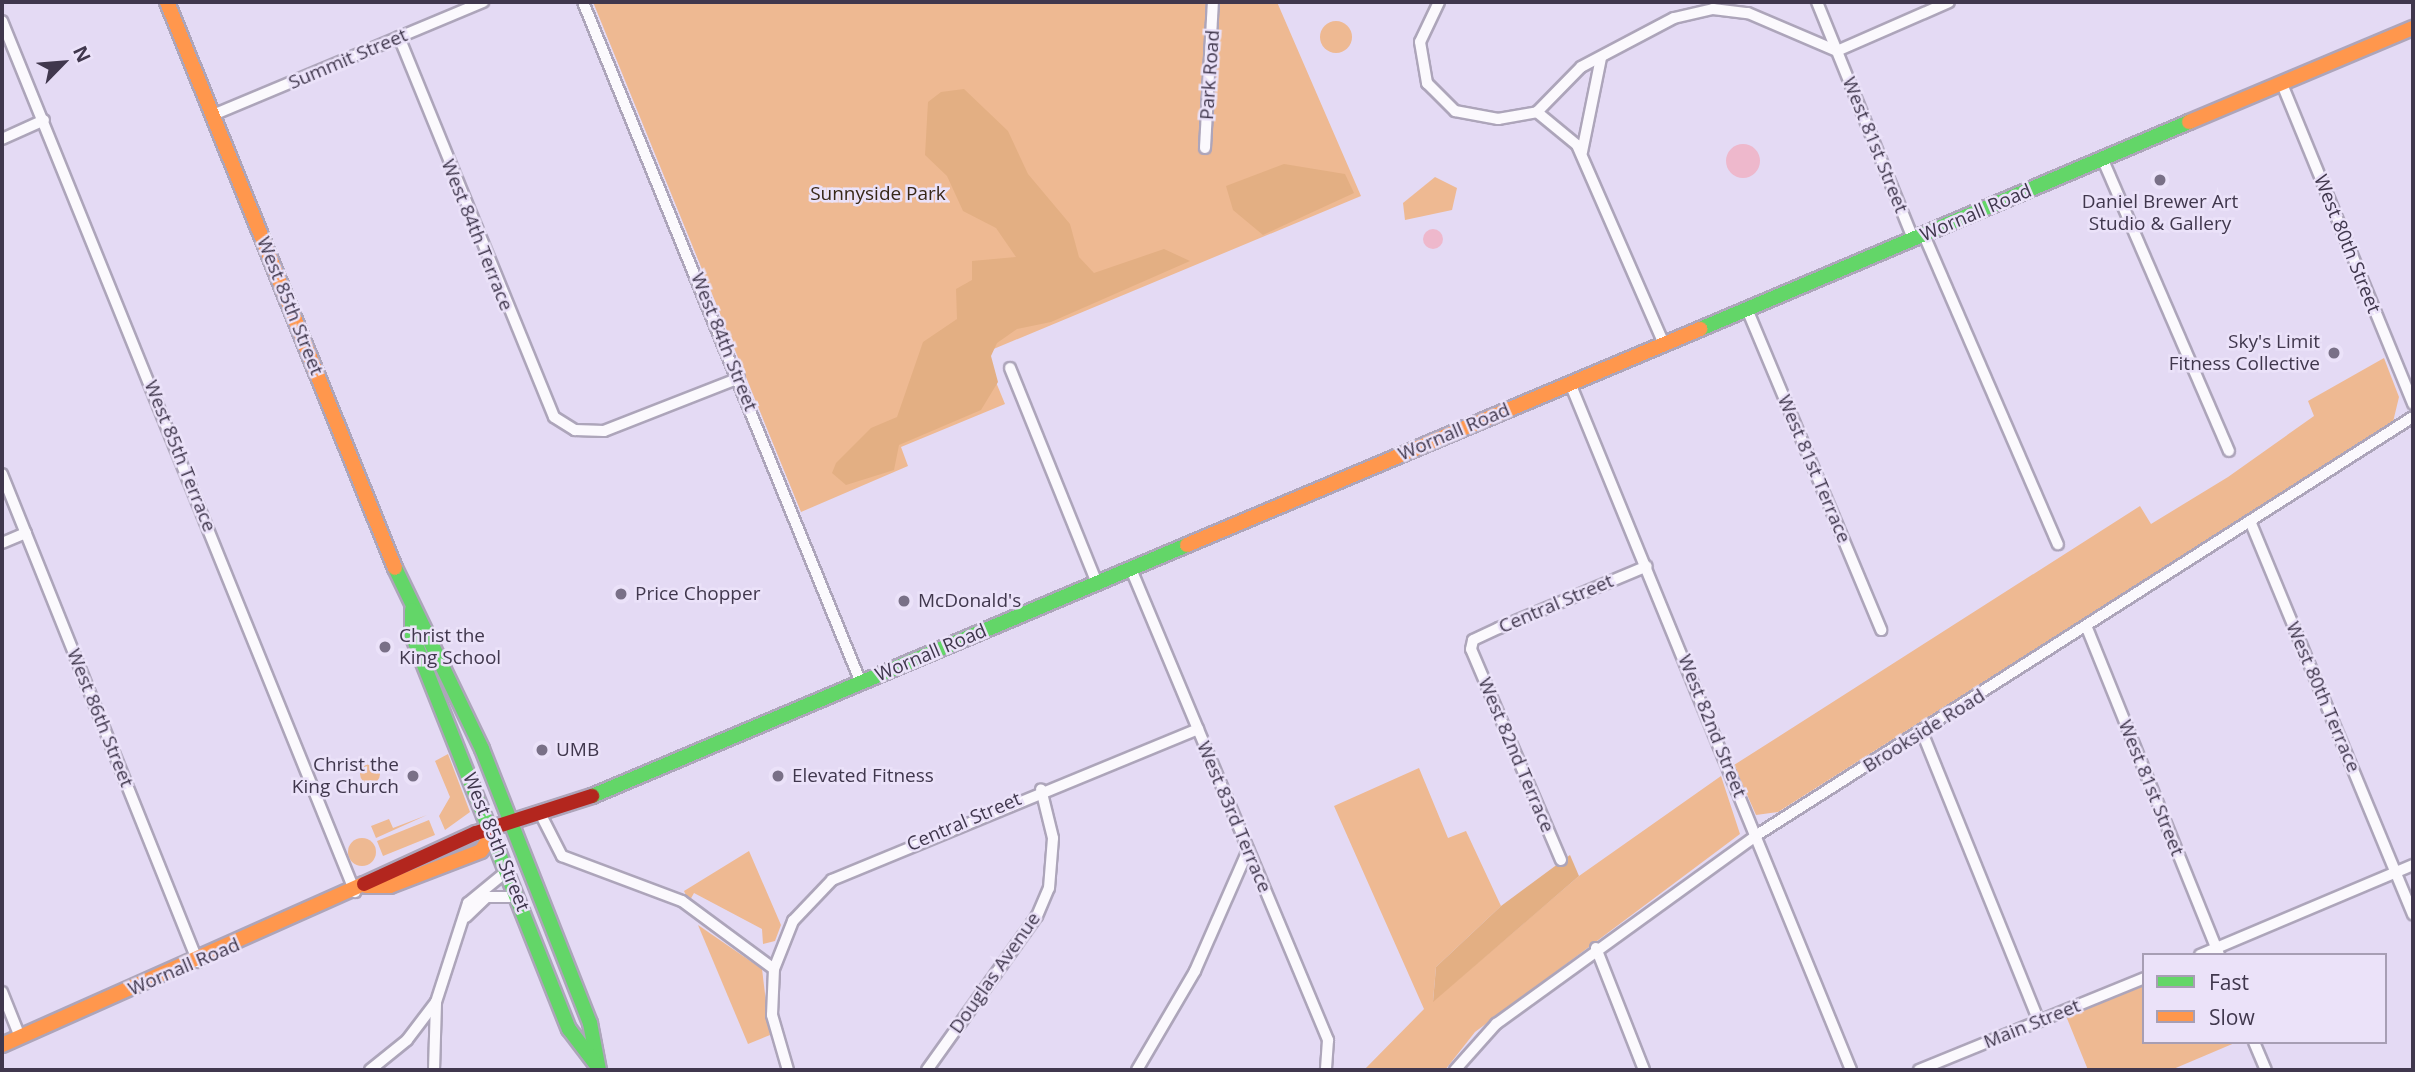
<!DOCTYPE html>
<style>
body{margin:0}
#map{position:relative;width:2415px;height:1072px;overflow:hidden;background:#e4daf4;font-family:"Open Sans",sans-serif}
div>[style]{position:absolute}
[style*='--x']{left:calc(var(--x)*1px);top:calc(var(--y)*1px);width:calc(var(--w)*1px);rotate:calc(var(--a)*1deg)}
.green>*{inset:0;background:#eeb992}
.round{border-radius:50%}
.forest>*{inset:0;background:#e3af83}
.water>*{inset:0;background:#eeb8cc}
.roads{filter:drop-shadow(2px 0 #ada5ba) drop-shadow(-2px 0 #ada5ba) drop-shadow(0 2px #ada5ba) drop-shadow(0 -2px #ada5ba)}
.street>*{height:10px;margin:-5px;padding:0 5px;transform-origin:5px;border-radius:5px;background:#fbf9fd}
.fast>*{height:14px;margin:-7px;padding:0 7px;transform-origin:7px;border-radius:7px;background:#63d668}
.slow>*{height:14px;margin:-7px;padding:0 7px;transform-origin:7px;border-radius:7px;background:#ff974d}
.jam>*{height:14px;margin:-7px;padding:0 7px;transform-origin:7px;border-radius:7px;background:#b3261e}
.dots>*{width:19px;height:19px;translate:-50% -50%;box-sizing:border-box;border:4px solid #ebe2f9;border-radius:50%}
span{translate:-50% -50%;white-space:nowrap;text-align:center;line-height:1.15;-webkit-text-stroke:5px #ebe2f9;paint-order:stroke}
.street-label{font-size:19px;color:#40374d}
.park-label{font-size:19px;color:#372717}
.poi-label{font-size:19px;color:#40374d}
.right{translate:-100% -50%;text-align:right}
.left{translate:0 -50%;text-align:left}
.frame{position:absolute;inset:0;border:4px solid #40374d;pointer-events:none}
.legend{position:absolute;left:2142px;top:953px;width:245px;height:91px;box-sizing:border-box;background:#ebe2f9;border:2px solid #a79eb4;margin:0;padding:9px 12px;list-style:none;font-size:21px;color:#40374d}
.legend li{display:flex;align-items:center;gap:14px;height:35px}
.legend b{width:35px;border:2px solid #a79eb4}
.north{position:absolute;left:28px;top:28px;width:70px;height:70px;-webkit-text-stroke:5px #ebe2f9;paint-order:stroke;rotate:65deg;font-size:19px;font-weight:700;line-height:28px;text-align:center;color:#40374d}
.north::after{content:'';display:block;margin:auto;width:24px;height:32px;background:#40374d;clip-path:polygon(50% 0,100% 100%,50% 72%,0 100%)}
</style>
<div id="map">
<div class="green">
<i style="clip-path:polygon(593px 2px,1277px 2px,1361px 196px,984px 353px,1005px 404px,901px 447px,908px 466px,801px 512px)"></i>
<i class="round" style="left:1320px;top:21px;width:32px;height:32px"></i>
<i style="clip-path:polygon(1435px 177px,1457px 188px,1452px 210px,1405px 220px,1403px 203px)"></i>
<i style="clip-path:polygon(2384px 358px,2399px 397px,2393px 422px,1778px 812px,1756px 815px,1734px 765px,2140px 506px,2151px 524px,2228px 477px,2314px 416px,2308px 401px)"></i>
<i style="clip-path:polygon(448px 754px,470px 812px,445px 830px,439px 816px,450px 797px,435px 761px)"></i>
<i class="round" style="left:360px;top:764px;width:20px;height:20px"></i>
<i style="clip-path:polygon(1419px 768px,1448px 838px,1466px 831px,1501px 906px,1436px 967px,1433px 1001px,1579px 876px,1721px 776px,1740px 834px,1475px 1032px,1445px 1070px,1364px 1070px,1424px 1009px,1334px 806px)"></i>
<i style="clip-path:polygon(427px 815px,376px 838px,371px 826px,389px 819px,393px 828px)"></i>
<i style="clip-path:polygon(429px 820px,435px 835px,383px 856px,377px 841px)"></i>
<i class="round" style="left:348px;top:838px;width:28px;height:28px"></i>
<i style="clip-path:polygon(749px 851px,781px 925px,775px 941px,763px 944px,762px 929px,694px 893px,689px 902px,684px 891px)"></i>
<i style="clip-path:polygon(698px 925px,762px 969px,770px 1035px,748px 1044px)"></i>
<i style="clip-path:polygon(2144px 986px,2144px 1042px,2237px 1042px,2171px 1070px,2088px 1070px,2066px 1016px)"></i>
</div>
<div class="forest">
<i style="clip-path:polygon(964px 89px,1008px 131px,1028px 174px,1070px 224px,1079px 257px,1094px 273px,1164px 249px,1190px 261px,1051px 322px,1017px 329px,997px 343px,991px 356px,998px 382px,981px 410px,899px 445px,894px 470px,846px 485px,832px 473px,836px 463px,871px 428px,897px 417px,923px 342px,957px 319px,956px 289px,972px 280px,972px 261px,1016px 257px,996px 228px,963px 211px,947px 176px,925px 155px,928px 102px,941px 92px)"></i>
<i style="clip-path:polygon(1284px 164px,1345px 174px,1354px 193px,1263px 235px,1233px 210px,1226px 186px)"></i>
<i style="clip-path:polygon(1570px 855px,1579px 876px,1433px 1002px,1436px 967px,1501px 906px)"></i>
</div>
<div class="water">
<i class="round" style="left:1726px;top:144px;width:34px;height:34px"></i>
<i class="round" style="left:1423px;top:229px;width:20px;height:20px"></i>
</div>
<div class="roads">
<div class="street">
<i style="--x:583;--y:2;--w:736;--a:67.79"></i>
<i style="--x:1439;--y:2;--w:44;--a:115.4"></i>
<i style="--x:1420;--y:42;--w:42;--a:80.3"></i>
<i style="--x:1427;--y:83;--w:40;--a:45"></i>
<i style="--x:1455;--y:111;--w:44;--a:10.5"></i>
<i style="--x:1498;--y:119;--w:40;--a:-10"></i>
<i style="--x:1537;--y:112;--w:63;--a:-45.6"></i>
<i style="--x:1581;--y:67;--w:105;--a:-27.8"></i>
<i style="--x:1674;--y:18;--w:40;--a:-13"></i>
<i style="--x:1713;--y:9;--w:35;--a:7"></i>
<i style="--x:1748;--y:13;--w:97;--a:23.1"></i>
<i style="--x:1837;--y:51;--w:122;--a:-23.6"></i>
<i style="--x:1817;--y:2;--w:256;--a:67.9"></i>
<i style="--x:2;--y:21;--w:940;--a:67.94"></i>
<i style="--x:399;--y:37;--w:410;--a:67.8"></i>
<i style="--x:554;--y:417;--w:25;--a:32"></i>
<i style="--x:575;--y:430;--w:29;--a:2"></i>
<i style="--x:604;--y:431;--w:145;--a:-21.4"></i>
<i style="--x:2282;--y:84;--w:346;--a:67.7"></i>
<i style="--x:1537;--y:112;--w:52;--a:39.5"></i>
<i style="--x:1577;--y:145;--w:217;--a:66.4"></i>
<i style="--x:213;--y:115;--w:293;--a:-22.7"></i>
<i style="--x:2;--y:139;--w:46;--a:-24.3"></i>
<i style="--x:1205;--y:148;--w:146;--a:-86.9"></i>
<i style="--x:1582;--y:152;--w:96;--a:-78.6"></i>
<i style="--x:2103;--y:160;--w:317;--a:66.6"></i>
<i style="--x:1924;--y:235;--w:337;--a:66.6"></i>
<i style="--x:1747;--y:309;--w:348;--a:67.3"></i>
<i style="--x:1010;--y:368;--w:232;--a:68"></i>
<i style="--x:1570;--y:383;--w:742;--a:67.75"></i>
<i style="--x:2;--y:474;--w:526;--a:68.12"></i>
<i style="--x:2250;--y:521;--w:426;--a:67.5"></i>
<i style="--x:2;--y:543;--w:26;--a:-23"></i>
<i style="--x:1131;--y:569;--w:511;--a:67.3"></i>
<i style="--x:1328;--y:1040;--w:30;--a:94"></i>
<i style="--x:2087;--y:628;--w:353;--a:68"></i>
<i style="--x:1922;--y:732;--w:312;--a:68"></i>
<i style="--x:542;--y:817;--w:44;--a:62.9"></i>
<i style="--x:562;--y:856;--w:128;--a:20.6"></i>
<i style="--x:682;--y:901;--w:114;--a:36.5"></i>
<i style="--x:774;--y:969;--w:46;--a:92.5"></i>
<i style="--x:772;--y:1015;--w:57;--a:73.8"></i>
<i style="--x:1561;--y:860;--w:229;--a:-113.1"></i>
<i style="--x:1471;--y:649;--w:9;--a:-77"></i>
<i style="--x:1473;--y:640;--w:29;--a:-25"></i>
<i style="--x:1499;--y:628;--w:160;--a:-22.7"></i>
<i style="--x:466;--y:917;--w:29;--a:-44"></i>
<i style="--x:487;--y:897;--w:31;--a:0"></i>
<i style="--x:1596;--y:948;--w:131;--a:68.5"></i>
<i style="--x:2200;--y:955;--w:231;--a:-22.9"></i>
<i style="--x:774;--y:969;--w:52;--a:-68.4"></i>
<i style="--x:793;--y:921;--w:57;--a:-46.4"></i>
<i style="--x:832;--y:880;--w:396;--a:-22.4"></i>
<i style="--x:2;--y:992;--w:48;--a:68.2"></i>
<i style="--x:2254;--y:1042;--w:30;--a:67"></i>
<i style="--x:370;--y:1070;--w:48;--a:-39"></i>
<i style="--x:407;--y:1040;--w:48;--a:-52.7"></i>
<i style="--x:436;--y:1002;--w:104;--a:-72.1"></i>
<i style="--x:468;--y:903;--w:50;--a:-39.4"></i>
<i style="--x:434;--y:1070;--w:68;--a:-88.3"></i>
<i style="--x:927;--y:1070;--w:189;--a:-54.5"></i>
<i style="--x:1037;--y:916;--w:30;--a:-67"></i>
<i style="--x:1049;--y:888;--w:50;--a:-85.4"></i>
<i style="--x:1053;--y:838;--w:50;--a:-103.8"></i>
<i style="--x:1137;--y:1070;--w:115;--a:-59.6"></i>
<i style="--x:1195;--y:971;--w:132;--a:-66.3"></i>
<i style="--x:1455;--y:1070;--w:62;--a:-48.3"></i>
<i style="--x:1496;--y:1024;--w:322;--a:-35.9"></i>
<i style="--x:1757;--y:835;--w:778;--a:-32.51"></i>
<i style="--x:1919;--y:1070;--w:243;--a:-22.2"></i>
</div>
<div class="fast">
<i style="--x:1700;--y:329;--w:531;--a:-22.94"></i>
<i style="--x:395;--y:568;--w:201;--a:64.3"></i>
<i style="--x:482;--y:749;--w:295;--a:68.5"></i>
<i style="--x:590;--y:1023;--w:48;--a:79.2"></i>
<i style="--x:412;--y:610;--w:25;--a:90"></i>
<i style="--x:412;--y:635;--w:424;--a:68.3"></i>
<i style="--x:569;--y:1029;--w:43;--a:52.6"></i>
<i style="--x:592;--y:796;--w:646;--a:-22.87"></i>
</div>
<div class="slow">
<i style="--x:167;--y:2;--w:610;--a:68.06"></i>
<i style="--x:2189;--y:122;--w:243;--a:-22.8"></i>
<i style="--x:1187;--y:545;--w:557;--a:-22.83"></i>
<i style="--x:366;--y:886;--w:24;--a:0"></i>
<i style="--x:390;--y:886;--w:97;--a:-21"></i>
<i style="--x:481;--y:851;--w:22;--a:-56"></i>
<i style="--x:2;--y:1045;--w:396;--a:-24"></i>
</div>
<div class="jam">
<i style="--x:364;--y:884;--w:123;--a:-24.5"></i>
<i style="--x:476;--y:833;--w:122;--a:-17.7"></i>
</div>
</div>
<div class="dots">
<i style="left:2160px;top:180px;background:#797087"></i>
<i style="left:2334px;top:353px;background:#797087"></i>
<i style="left:621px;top:594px;background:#797087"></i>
<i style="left:904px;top:601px;background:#797087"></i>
<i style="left:385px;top:647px;background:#797087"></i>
<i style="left:542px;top:750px;background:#797087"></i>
<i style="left:413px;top:776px;background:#797087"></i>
<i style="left:778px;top:776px;background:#797087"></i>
</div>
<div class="street-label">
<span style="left:348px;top:59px;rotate:-23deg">Summit Street</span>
<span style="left:1210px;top:75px;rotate:-86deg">Park Road</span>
<span style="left:1875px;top:145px;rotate:68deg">West 81st Street</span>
<span style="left:1976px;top:213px;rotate:-23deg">Wornall Road</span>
<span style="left:477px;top:235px;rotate:68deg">West 84th Terrace</span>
<span style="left:2347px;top:244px;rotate:68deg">West 80th Street</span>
<span style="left:290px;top:306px;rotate:68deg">West 85th Street</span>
<span style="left:724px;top:342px;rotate:68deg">West 84th Street</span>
<span style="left:1454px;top:432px;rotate:-23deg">Wornall Road</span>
<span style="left:180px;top:456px;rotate:68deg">West 85th Terrace</span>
<span style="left:1814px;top:469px;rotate:67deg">West 81st Terrace</span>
<span style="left:1556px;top:604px;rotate:-23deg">Central Street</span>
<span style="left:931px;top:653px;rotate:-23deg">Wornall Road</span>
<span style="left:2323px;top:697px;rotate:67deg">West 80th Terrace</span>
<span style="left:100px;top:718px;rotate:68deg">West 86th Street</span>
<span style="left:1712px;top:726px;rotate:68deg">West 82nd Street</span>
<span style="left:1924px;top:731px;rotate:-32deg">Brookside Road</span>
<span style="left:1516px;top:755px;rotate:67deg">West 82nd Terrace</span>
<span style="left:2151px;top:788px;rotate:68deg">West 81st Street</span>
<span style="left:1234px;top:817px;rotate:67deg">West 83rd Terrace</span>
<span style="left:964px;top:822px;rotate:-23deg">Central Street</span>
<span style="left:496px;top:842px;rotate:68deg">West 85th Street</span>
<span style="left:184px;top:967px;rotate:-23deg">Wornall Road</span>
<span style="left:995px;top:973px;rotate:-55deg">Douglas Avenue</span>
<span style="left:2032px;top:1024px;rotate:-22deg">Main Street</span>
</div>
<div class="park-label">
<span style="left:878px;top:194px">Sunnyside Park</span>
</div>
<div class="poi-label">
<span style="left:2160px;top:213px">Daniel Brewer Art<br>Studio &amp; Gallery</span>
<span class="right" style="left:2320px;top:353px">Sky's Limit<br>Fitness Collective</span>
<span class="left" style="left:635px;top:594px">Price Chopper</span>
<span class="left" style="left:918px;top:601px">McDonald's</span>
<span class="left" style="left:399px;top:647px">Christ the<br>King School</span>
<span class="left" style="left:556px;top:750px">UMB</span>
<span class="right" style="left:399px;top:776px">Christ the<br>King Church</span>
<span class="left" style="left:792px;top:776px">Elevated Fitness</span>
</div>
<div class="frame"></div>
<ul class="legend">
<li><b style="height:9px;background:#63d668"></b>Fast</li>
<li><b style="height:9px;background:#ff974d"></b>Slow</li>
</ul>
<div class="north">N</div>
</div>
